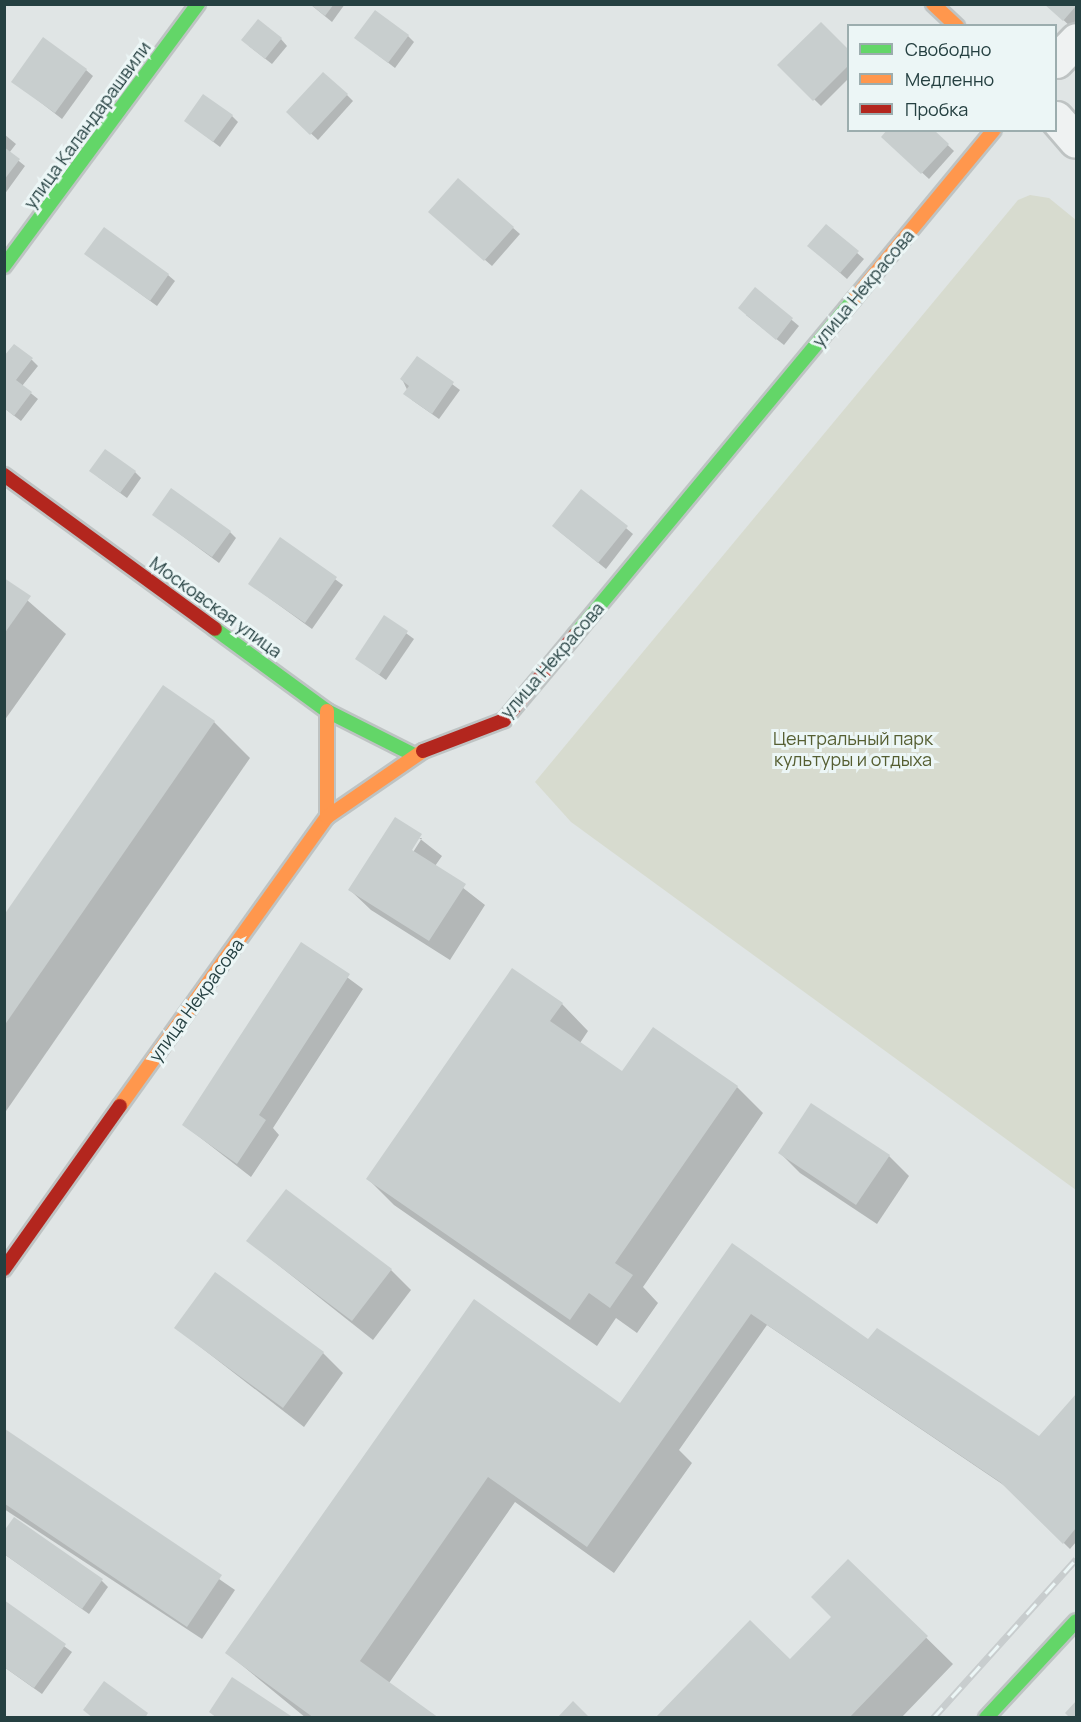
<!DOCTYPE html>
<meta charset="utf-8">
<style>
body{margin:0}
#map{position:relative;width:1081px;height:1722px;overflow:hidden;background:#e0e5e5;font-family:Manrope,sans-serif}
div>[style]{position:absolute}
[style*='--x']{left:calc(var(--x)*1px);top:calc(var(--y)*1px);width:calc(var(--w)*1px);rotate:calc(var(--a)*1deg)}
.green>*{inset:0;background:#d7dbcf}
.shadow>*{inset:0;background:#0003}
.building>*{inset:0;background:#c8cece}
.roads{filter:drop-shadow(2px 0 #bec3c3) drop-shadow(-2px 0 #bec3c3) drop-shadow(0 2px #bec3c3) drop-shadow(0 -2px #bec3c3)}
.street>*{height:33px;margin:-16.5px;padding:0 16.5px;transform-origin:16.5px;border-radius:16.5px;background:#eff2f2}
.fast>*{height:14px;margin:-7px;padding:0 7px;transform-origin:7px;border-radius:7px;background:#63d668}
.slow>*{height:14px;margin:-7px;padding:0 7px;transform-origin:7px;border-radius:7px;background:#ff974d}
.jam>*{height:14px;margin:-7px;padding:0 7px;transform-origin:7px;border-radius:7px;background:#b3261e}
.rail>*{height:7px;margin-top:-3.5px;transform-origin:0;background:repeating-linear-gradient(90deg,#ecf6f6 0 14px,#c8cdce 0 28px);box-sizing:border-box;border-block:2px solid #c8cdce}
span{translate:-50% -50%;white-space:nowrap;text-align:center;line-height:1.15;-webkit-text-stroke:6px #ecf6f6;paint-order:stroke}
.street-label{font-size:18px;color:#254041}
.park-label{font-size:18px;color:#555e31}
.frame{position:absolute;inset:0;border:6px solid #254041;pointer-events:none}
.legend{position:absolute;left:847px;top:24px;width:210px;height:108px;box-sizing:border-box;background:#ecf6f6;border:2px solid #9cadae;margin:0;padding:8px 10px;list-style:none;font-size:18px;color:#254041}
.legend li{display:flex;align-items:center;gap:12px;height:30px}
.legend b{width:30px;border:2px solid #9cadae}
</style>
<div id="map">
<div class="green">
<i style="clip-path:polygon(1030px 195px,1049px 198px,1076px 220px,1076px 1190px,571px 822px,535px 782px,1018px 200px)"></i>
</div>
<div class="shadow">
<i style="clip-path:polygon(310px 4px,345px 4px,332px 22px)"></i>
<i style="clip-path:polygon(1046px 4px,1076px 4px,1076px 20px,1071px 27px)"></i>
<i style="clip-path:polygon(821px 24px,848px 51px,848px 79px,821px 106px,779px 65px)"></i>
<i style="clip-path:polygon(408px 36px,414px 42px,395px 68px,356px 38px)"></i>
<i style="clip-path:polygon(281px 39px,287px 46px,272px 64px,249px 46px)"></i>
<i style="clip-path:polygon(86px 70px,93px 76px,62px 119px,13px 81px)"></i>
<i style="clip-path:polygon(347px 95px,353px 101px,318px 140px,288px 112px)"></i>
<i style="clip-path:polygon(232px 116px,238px 122px,220px 147px,186px 121px)"></i>
<i style="clip-path:polygon(932px 130px,954px 151px,929px 179px,890px 143px)"></i>
<i style="clip-path:polygon(4px 134px,16px 144px,9px 153px,25px 166px,4px 195px)"></i>
<i style="clip-path:polygon(458px 180px,520px 234px,492px 266px,437px 218px)"></i>
<i style="clip-path:polygon(826px 226px,864px 259px,847px 279px,816px 252px)"></i>
<i style="clip-path:polygon(86px 254px,168px 275px,175px 281px,157px 306px)"></i>
<i style="clip-path:polygon(755px 289px,799px 326px,784px 345px,746px 315px)"></i>
<i style="clip-path:polygon(417px 358px,460px 390px,439px 419px,412px 400px,402px 379px)"></i>
<i style="clip-path:polygon(4px 359px,32px 360px,38px 366px,22px 386px,38px 399px,21px 421px,4px 408px)"></i>
<i style="clip-path:polygon(135px 472px,141px 478px,127px 498px,98px 477px)"></i>
<i style="clip-path:polygon(582px 491px,633px 534px,606px 569px,560px 532px)"></i>
<i style="clip-path:polygon(154px 515px,230px 532px,236px 538px,219px 563px)"></i>
<i style="clip-path:polygon(281px 540px,343px 585px,312px 629px,250px 584px)"></i>
<i style="clip-path:polygon(4px 580px,66px 634px,4px 721px)"></i>
<i style="clip-path:polygon(384px 617px,414px 639px,386px 680px,357px 659px)"></i>
<i style="clip-path:polygon(214px 722px,250px 758px,4px 1114px,4px 918px)"></i>
<i style="clip-path:polygon(evenodd,395px 819px,442px 856px,435px 866px,485px 905px,450px 960px,371px 910px,350px 890px,395px 819px,418px 838px,422px 838px,410px 857px,407px 855px,418px 838px)"></i>
<i style="clip-path:polygon(302px 944px,363px 989px,273px 1128px,279px 1135px,251px 1177px,184px 1125px)"></i>
<i style="clip-path:polygon(513px 970px,562px 1004px,588px 1031px,580px 1043px,623px 1073px,737px 1087px,763px 1113px,643px 1287px,658px 1303px,637px 1333px,616px 1318px,597px 1346px,394px 1205px,368px 1179px)"></i>
<i style="clip-path:polygon(780px 1153px,889px 1156px,909px 1176px,877px 1224px,800px 1173px)"></i>
<i style="clip-path:polygon(248px 1241px,391px 1270px,411px 1290px,373px 1340px)"></i>
<i style="clip-path:polygon(732px 1245px,869px 1341px,1039px 1438px,1076px 1396px,1076px 1542px,1070px 1549px,1008px 1488px,767px 1325px,679px 1450px,692px 1463px,614px 1573px,515px 1502px,389px 1683px,436px 1718px,306px 1718px,227px 1653px,474px 1301px,620px 1405px)"></i>
<i style="clip-path:polygon(176px 1328px,323px 1353px,343px 1373px,304px 1427px)"></i>
<i style="clip-path:polygon(4px 1431px,235px 1590px,202px 1639px,4px 1509px)"></i>
<i style="clip-path:polygon(4px 1533px,102px 1581px,108px 1587px,89px 1614px,4px 1554px)"></i>
<i style="clip-path:polygon(848px 1561px,953px 1664px,901px 1718px,657px 1718px,790px 1661px,833px 1617px)"></i>
<i style="clip-path:polygon(4px 1602px,72px 1652px,42px 1694px,4px 1667px)"></i>
</div>
<div class="building">
<i style="clip-path:polygon(310px 4px,334px 4px,325px 16px)"></i>
<i style="clip-path:polygon(1044px 4px,1076px 4px,1076px 6px,1063px 21px)"></i>
<i style="clip-path:polygon(375px 10px,409px 35px,388px 63px,354px 38px)"></i>
<i style="clip-path:polygon(258px 19px,282px 38px,265px 59px,241px 40px)"></i>
<i style="clip-path:polygon(821px 22px,848px 49px,848px 66px,813px 101px,777px 65px)"></i>
<i style="clip-path:polygon(43px 37px,87px 69px,55px 113px,11px 82px)"></i>
<i style="clip-path:polygon(323px 72px,348px 94px,310px 135px,286px 112px)"></i>
<i style="clip-path:polygon(203px 94px,233px 115px,213px 142px,184px 121px)"></i>
<i style="clip-path:polygon(887px 130px,934px 130px,949px 144px,921px 174px,881px 137px)"></i>
<i style="clip-path:polygon(4px 147px,20px 159px,4px 180px)"></i>
<i style="clip-path:polygon(458px 178px,514px 227px,484px 261px,428px 212px)"></i>
<i style="clip-path:polygon(826px 224px,859px 251px,840px 273px,807px 246px)"></i>
<i style="clip-path:polygon(104px 227px,169px 274px,150px 301px,84px 254px)"></i>
<i style="clip-path:polygon(755px 287px,793px 318px,776px 340px,738px 308px)"></i>
<i style="clip-path:polygon(14px 344px,33px 358px,16px 380px,32px 392px,14px 416px,4px 408px,4px 356px)"></i>
<i style="clip-path:polygon(417px 356px,454px 382px,432px 414px,403px 394px,409px 386px,400px 379px)"></i>
<i style="clip-path:polygon(105px 449px,136px 471px,120px 493px,89px 471px)"></i>
<i style="clip-path:polygon(171px 488px,231px 531px,212px 557px,152px 515px)"></i>
<i style="clip-path:polygon(581px 489px,628px 526px,598px 563px,552px 526px)"></i>
<i style="clip-path:polygon(280px 537px,337px 577px,305px 623px,248px 584px)"></i>
<i style="clip-path:polygon(4px 578px,31px 596px,4px 634px)"></i>
<i style="clip-path:polygon(384px 615px,408px 631px,379px 675px,355px 659px)"></i>
<i style="clip-path:polygon(163px 685px,215px 721px,4px 1026px,4px 915px)"></i>
<i style="clip-path:polygon(395px 817px,422px 834px,412px 850px,466px 884px,429px 941px,348px 890px)"></i>
<i style="clip-path:polygon(301px 942px,350px 974px,259px 1115px,266px 1120px,237px 1164px,182px 1125px)"></i>
<i style="clip-path:polygon(512px 968px,563px 1003px,550px 1021px,622px 1071px,653px 1027px,738px 1086px,615px 1263px,633px 1275px,610px 1308px,589px 1293px,570px 1320px,366px 1179px)"></i>
<i style="clip-path:polygon(811px 1103px,890px 1155px,856px 1205px,778px 1153px)"></i>
<i style="clip-path:polygon(286px 1189px,392px 1269px,352px 1321px,246px 1241px)"></i>
<i style="clip-path:polygon(732px 1243px,868px 1339px,877px 1328px,1039px 1436px,1076px 1394px,1076px 1528px,1063px 1544px,1000px 1482px,751px 1314px,587px 1547px,488px 1477px,360px 1661px,439px 1718px,314px 1718px,225px 1653px,474px 1299px,620px 1403px)"></i>
<i style="clip-path:polygon(215px 1272px,324px 1352px,283px 1408px,174px 1328px)"></i>
<i style="clip-path:polygon(5px 1429px,222px 1575px,187px 1627px,5px 1504px)"></i>
<i style="clip-path:polygon(14px 1517px,103px 1579px,82px 1609px,4px 1554px,4px 1531px)"></i>
<i style="clip-path:polygon(848px 1559px,928px 1636px,849px 1718px,655px 1718px,750px 1620px,790px 1659px,831px 1617px,811px 1597px)"></i>
<i style="clip-path:polygon(4px 1600px,66px 1644px,34px 1688px,4px 1667px)"></i>
<i style="clip-path:polygon(232px 1677px,294px 1718px,217px 1718px,209px 1712px)"></i>
<i style="clip-path:polygon(104px 1681px,148px 1713px,145px 1718px,93px 1718px,83px 1710px)"></i>
<i style="clip-path:polygon(573px 1701px,590px 1718px,557px 1718px)"></i>
<i style="clip-path:polygon(1076px 1701px,1076px 1718px,1070px 1718px,1065px 1713px)"></i>
</div>
<div class="roads">
<div class="street">
<i style="--x:1056;--y:61;--w:29;--a:-46"></i>
<i style="--x:1056;--y:118;--w:30;--a:49"></i>
</div>
<div class="fast">
<i style="--x:4;--y:266;--w:326;--a:-53.5"></i>
<i style="--x:215;--y:629;--w:139;--a:36.2"></i>
<i style="--x:327;--y:711;--w:97;--a:26.8"></i>
<i style="--x:575;--y:635;--w:437;--a:-50.3"></i>
<i style="--x:986;--y:1718;--w:132;--a:-47.1"></i>
</div>
<div class="slow">
<i style="--x:933;--y:4;--w:33;--a:43"></i>
<i style="--x:854;--y:299;--w:219;--a:-50.4"></i>
<i style="--x:327;--y:711;--w:106;--a:90"></i>
<i style="--x:120;--y:1106;--w:355;--a:-54.4"></i>
<i style="--x:327;--y:817;--w:116;--a:-34.5"></i>
</div>
<div class="jam">
<i style="--x:4;--y:475;--w:261;--a:36.1"></i>
<i style="--x:423;--y:751;--w:87;--a:-20.9"></i>
<i style="--x:504;--y:720;--w:111;--a:-50.1"></i>
<i style="--x:4;--y:1269;--w:200;--a:-54.6"></i>
</div>
</div>
<div class="rail">
<i style="--x:933;--y:1718;--w:214;--a:-48"></i>
</div>
<div class="street-label">
<span style="left:87px;top:125px;rotate:-54deg">улица Каландарашвили</span>
<span style="left:863px;top:288px;rotate:-50deg">улица Некрасова</span>
<span style="left:216px;top:607px;rotate:36deg">Московская улица</span>
<span style="left:552px;top:660px;rotate:-49deg">улица Некрасова</span>
<span style="left:196px;top:1000px;rotate:-54deg">улица Некрасова</span>
</div>
<div class="park-label">
<span style="left:853px;top:749px">Центральный парк<br>культуры и отдыха</span>
</div>
<div class="frame"></div>
<ul class="legend">
<li><b style="height:8px;background:#63d668"></b>Свободно</li>
<li><b style="height:8px;background:#ff974d"></b>Медленно</li>
<li><b style="height:8px;background:#b3261e"></b>Пробка</li>
</ul>
</div>
